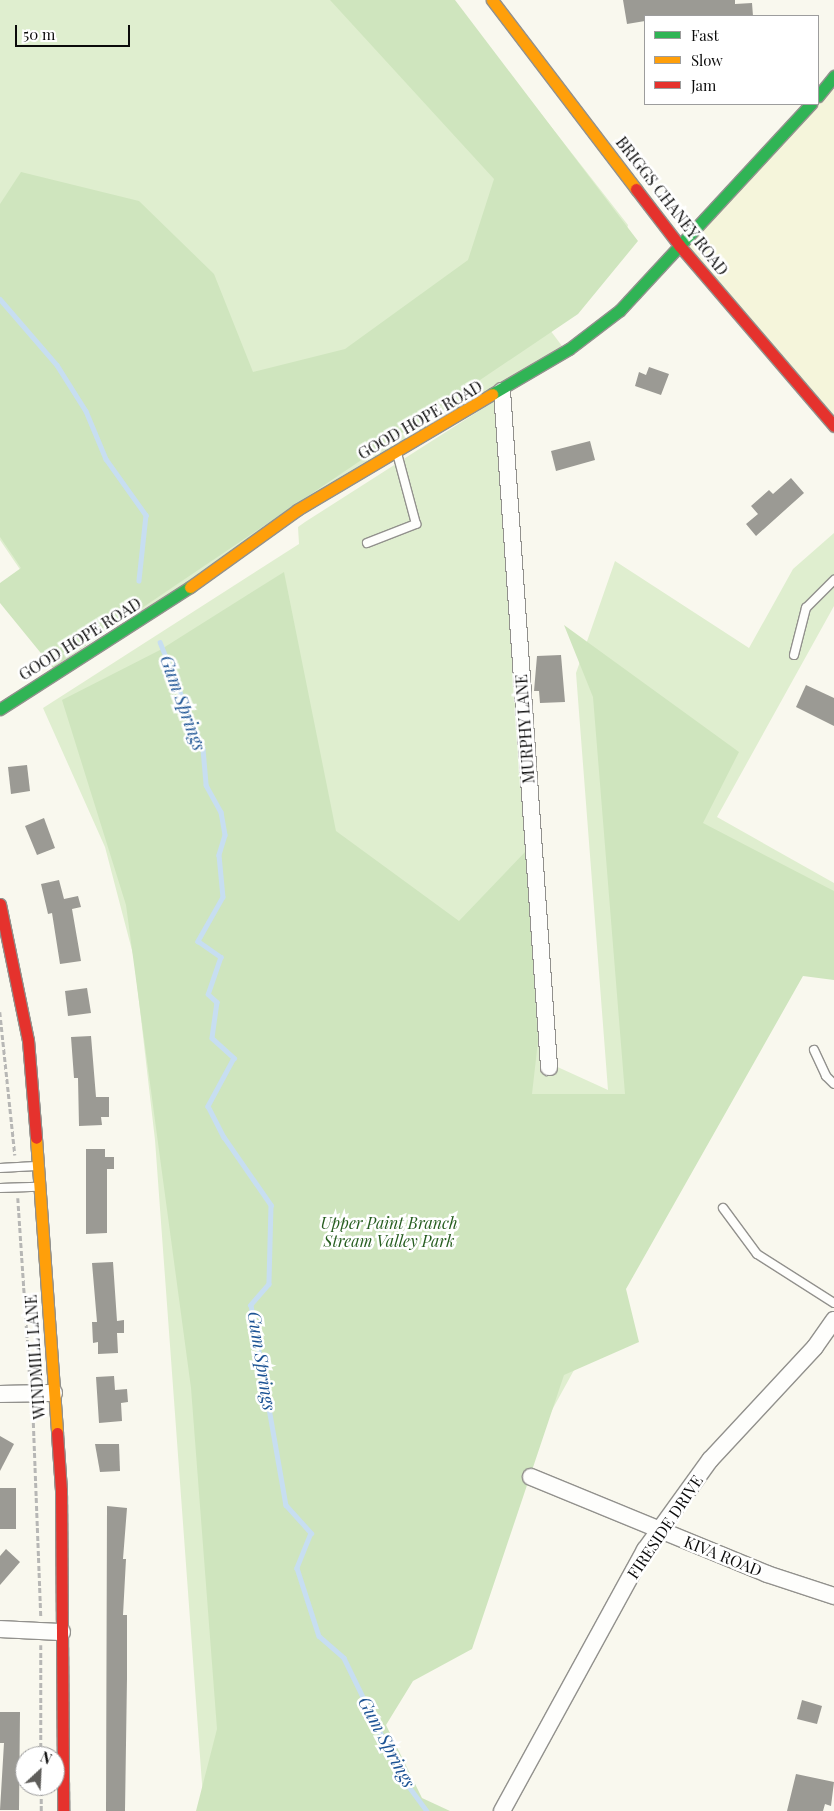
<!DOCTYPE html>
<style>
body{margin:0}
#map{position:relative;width:834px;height:1811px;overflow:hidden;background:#f9f8ee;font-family:"Playfair Display",serif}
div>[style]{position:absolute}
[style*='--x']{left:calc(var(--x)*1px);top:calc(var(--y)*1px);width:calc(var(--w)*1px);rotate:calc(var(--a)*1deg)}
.farmland>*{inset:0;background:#f5f5db}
.green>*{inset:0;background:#dfeecf}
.forest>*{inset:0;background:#cfe5be}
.stream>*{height:4.5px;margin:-2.25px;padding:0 2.25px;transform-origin:2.25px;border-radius:2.25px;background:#c7def1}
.building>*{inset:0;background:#9b9a94}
.path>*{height:2.5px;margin-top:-1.25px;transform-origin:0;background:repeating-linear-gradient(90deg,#b7b7b5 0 5px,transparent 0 7.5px)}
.roads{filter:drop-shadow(1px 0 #92918d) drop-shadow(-1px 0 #92918d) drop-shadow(0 1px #92918d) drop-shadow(0 -1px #92918d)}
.lane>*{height:8px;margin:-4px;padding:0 4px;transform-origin:4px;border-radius:4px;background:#fefefc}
.street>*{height:16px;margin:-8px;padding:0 8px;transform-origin:8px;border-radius:8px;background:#fefefc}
.fast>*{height:11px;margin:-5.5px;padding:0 5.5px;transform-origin:5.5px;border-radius:5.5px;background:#30b455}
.slow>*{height:11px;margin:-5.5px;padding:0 5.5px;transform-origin:5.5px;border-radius:5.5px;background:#ff9f0a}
.jam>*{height:11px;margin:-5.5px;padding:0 5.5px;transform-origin:5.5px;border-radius:5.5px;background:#e5322d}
span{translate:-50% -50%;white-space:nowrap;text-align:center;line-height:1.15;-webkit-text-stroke:5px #fff;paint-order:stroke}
.street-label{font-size:16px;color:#0a0a0a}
.park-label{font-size:16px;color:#265d1f;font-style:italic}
.water-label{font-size:18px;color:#1c5394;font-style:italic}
.legend{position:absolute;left:644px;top:15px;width:175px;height:90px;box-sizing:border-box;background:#fff;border:1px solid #9d9d9d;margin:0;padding:6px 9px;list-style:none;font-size:15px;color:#0a0a0a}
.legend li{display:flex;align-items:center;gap:10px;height:25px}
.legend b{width:25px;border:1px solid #9d9d9d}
.north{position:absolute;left:15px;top:1746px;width:50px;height:50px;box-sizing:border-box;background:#fff;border:1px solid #9d9d9d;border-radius:50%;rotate:25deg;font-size:14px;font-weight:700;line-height:20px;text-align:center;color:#0a0a0a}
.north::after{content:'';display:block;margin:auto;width:18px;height:22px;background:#5e5d5a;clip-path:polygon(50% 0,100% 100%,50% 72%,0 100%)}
.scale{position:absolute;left:15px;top:25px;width:115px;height:22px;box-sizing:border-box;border:2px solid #0a0a0a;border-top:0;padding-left:6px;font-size:15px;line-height:18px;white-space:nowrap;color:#0a0a0a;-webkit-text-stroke:4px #fff;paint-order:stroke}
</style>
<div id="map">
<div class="farmland">
<i style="clip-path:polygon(834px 76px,834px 426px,679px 245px)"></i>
</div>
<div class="green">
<i style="clip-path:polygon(0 0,452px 0,628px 225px,618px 260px,538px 314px,562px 346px,142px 613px,66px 637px,0 540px)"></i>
<i style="clip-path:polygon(496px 400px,540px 1059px,608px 1090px,576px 673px,615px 561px,749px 648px,793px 569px,834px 533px,834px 606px,717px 817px,834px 883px,834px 898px,530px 1450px,204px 1811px,155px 1140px,134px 958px,105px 847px,43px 708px,299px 544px,298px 527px,305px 522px)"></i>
</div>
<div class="forest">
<i style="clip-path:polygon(330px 0,455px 0,638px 241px,578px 314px,53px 668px,0 603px,0 583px,21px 568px,0 537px,0 204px,21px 172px,139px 201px,214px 274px,253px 372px,345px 349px,468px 260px,494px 179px)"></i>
<i style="clip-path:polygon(284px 572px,336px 831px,459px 921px,526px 851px,538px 1041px,532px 1094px,625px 1094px,593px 697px,564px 625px,739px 752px,703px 823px,834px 891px,834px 980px,803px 976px,626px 1289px,639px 1342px,564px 1375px,472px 1649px,413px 1681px,386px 1725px,422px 1798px,450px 1811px,196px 1811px,217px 1729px,191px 1388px,126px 905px,62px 700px,160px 650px)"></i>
</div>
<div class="stream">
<i style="--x:0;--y:299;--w:87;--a:49.2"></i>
<i style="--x:57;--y:365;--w:54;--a:57.8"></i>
<i style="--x:86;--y:411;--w:52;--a:67.4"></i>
<i style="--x:106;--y:459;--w:69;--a:54.5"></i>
<i style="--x:146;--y:515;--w:66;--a:96.1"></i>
<i style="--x:160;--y:642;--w:115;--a:68.1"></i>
<i style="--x:203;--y:749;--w:36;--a:85"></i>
<i style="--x:206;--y:785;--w:31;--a:61"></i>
<i style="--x:221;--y:812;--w:23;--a:80"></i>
<i style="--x:225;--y:835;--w:21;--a:107"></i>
<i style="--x:219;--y:855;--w:42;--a:84.6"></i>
<i style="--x:223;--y:897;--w:51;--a:119.6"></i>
<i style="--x:198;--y:941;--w:28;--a:35"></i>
<i style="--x:221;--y:957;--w:39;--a:109"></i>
<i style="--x:208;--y:994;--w:12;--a:42"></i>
<i style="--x:217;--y:1002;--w:36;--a:98"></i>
<i style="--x:212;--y:1038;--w:30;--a:42"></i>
<i style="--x:234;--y:1058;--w:55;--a:118.4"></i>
<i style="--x:208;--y:1106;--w:35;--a:63"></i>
<i style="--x:224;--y:1137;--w:83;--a:55.3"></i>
<i style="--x:271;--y:1205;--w:79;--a:91.5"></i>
<i style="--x:269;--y:1284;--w:28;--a:131"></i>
<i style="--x:251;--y:1305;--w:203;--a:80.1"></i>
<i style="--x:286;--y:1505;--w:38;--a:48"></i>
<i style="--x:311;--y:1533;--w:38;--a:112"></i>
<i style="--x:297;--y:1568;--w:71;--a:72.1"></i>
<i style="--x:319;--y:1636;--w:33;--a:41"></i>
<i style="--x:344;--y:1658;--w:132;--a:64"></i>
<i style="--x:402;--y:1777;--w:42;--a:53.7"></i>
</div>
<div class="building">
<i style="clip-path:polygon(623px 0,735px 0,735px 4px,752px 3px,753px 16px,645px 16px,645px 21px,627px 24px)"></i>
<i style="clip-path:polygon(649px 367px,669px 374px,661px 395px,635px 386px,639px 372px,646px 375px)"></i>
<i style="clip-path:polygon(590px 441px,595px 460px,556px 471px,551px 451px)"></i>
<i style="clip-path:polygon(791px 478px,804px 493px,756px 536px,746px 524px,758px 514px,751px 506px,769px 490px,773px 494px)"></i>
<i style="clip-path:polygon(561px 655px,565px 702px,540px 703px,539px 691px,534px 691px,537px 656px)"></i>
<i style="clip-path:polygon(806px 685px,834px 698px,834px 726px,796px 707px)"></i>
<i style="clip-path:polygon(27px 765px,30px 791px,11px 794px,8px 767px)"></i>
<i style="clip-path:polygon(44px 818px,55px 848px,37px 855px,25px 826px)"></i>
<i style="clip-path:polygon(59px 880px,64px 899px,78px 896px,81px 907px,72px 909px,81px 961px,60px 964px,52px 913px,48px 914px,41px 884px)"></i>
<i style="clip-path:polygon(87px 988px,91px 1013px,68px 1016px,65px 991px)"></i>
<i style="clip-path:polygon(91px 1036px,96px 1097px,109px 1097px,109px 1117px,101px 1117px,102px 1125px,79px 1126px,78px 1078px,74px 1078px,71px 1037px)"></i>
<i style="clip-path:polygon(86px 1149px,105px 1149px,105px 1157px,114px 1157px,114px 1169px,107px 1169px,107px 1233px,86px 1234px)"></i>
<i style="clip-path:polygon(113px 1262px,117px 1321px,124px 1320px,124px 1333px,117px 1333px,118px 1353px,98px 1354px,98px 1342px,93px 1343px,92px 1322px,97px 1322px,92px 1263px)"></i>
<i style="clip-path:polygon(114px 1376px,115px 1390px,127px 1389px,128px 1402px,121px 1403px,122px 1421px,99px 1423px,96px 1377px)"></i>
<i style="clip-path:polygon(0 1436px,14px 1444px,0 1471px)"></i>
<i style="clip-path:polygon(95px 1444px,119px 1444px,120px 1471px,100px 1472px)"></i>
<i style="clip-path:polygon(0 1488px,16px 1488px,16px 1529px,0 1529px)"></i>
<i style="clip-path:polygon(107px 1506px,127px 1508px,123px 1559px,126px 1559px,123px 1615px,127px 1615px,127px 1678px,125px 1811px,106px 1811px)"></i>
<i style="clip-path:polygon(6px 1549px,20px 1562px,0 1585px,0 1556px)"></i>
<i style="clip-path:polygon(802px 1700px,822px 1706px,817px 1724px,797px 1719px)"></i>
<i style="clip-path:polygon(0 1712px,20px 1712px,19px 1810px,0 1810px,4px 1743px,0 1743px)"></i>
<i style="clip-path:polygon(796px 1774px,834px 1782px,831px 1806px,825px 1804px,823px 1811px,787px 1811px)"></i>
</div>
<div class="path">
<i style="--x:0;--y:1012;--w:144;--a:84"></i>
<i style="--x:18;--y:1198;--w:179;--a:86.2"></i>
<i style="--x:33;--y:1408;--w:209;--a:87.8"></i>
<i style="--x:41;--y:1645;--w:111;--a:90"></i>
<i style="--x:41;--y:1811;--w:25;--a:-90"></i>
</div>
<div class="roads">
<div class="lane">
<i style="--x:367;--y:543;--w:53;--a:-21.2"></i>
<i style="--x:416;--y:524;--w:73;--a:-105"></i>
<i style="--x:794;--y:655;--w:49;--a:-75.7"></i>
<i style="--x:806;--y:608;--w:40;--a:-45"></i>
<i style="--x:814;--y:1050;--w:29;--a:65"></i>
<i style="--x:826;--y:1076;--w:11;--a:45"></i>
<i style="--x:0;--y:1168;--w:36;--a:-3"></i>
<i style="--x:0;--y:1188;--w:38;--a:-2"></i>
<i style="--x:723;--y:1208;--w:57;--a:53.5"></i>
<i style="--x:757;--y:1254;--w:91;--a:32.5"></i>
</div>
<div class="street">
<i style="--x:502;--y:391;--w:678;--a:86.02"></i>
<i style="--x:0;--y:1394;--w:54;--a:-1.1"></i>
<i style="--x:531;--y:1477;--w:255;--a:22.3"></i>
<i style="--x:767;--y:1574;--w:71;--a:18.2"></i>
<i style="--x:0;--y:1629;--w:62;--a:2.8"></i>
<i style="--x:502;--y:1811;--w:298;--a:-61.3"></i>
<i style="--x:645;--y:1550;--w:111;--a:-54.2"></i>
<i style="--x:710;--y:1460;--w:154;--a:-47.1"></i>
<i style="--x:815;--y:1347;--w:33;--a:-55"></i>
</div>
<div class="fast">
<i style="--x:818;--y:96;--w:26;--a:-51"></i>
<i style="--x:492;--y:394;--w:89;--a:-30.3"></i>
<i style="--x:569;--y:349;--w:64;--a:-37.4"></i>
<i style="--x:620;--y:310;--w:281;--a:-47.2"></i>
<i style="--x:0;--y:709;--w:226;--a:-32.7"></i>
</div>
<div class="slow">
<i style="--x:492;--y:0;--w:238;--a:52.7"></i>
<i style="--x:190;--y:587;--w:132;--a:-35.7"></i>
<i style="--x:297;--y:510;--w:227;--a:-30.7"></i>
<i style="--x:36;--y:1138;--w:296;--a:85.9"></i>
</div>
<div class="jam">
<i style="--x:636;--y:189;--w:71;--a:52.5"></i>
<i style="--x:679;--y:245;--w:238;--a:49.4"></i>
<i style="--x:0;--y:904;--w:139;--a:78.4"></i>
<i style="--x:28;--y:1040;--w:98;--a:85.3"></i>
<i style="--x:57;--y:1433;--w:57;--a:86"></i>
<i style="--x:61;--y:1490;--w:321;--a:89.6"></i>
</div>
</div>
<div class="street-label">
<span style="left:672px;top:206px;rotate:52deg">BRIGGS CHANEY ROAD</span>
<span style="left:420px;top:420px;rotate:-30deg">GOOD HOPE ROAD</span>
<span style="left:80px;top:639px;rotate:-32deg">GOOD HOPE ROAD</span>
<span style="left:525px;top:729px;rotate:-94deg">MURPHY LANE</span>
<span style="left:35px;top:1357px;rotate:-94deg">WINDMILL LANE</span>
<span style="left:665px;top:1527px;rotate:-56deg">FIRESIDE DRIVE</span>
<span style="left:723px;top:1556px;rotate:22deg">KIVA ROAD</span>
</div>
<div class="park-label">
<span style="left:389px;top:1232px">Upper Paint Branch<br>Stream Valley Park</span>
</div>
<div class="water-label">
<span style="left:183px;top:703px;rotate:70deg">Gum Springs</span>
<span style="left:262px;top:1361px;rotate:81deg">Gum Springs</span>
<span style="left:387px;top:1742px;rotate:62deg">Gum Springs</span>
</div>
<ul class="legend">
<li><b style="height:6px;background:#30b455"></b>Fast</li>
<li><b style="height:6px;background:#ff9f0a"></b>Slow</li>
<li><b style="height:6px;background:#e5322d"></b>Jam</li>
</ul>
<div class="north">N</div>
<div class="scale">50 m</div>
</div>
